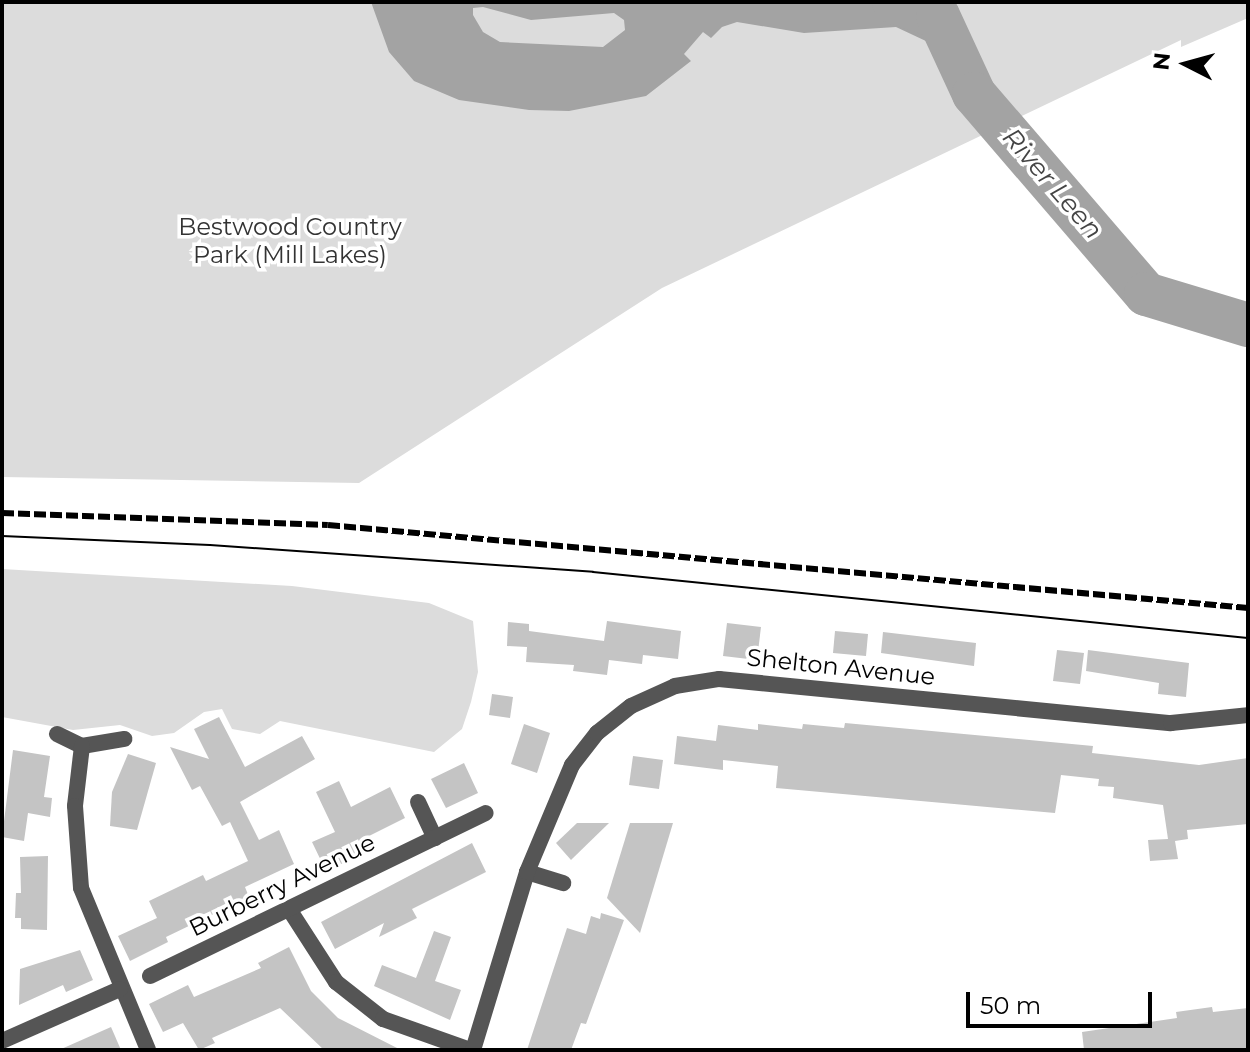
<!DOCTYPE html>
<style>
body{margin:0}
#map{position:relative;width:1250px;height:1052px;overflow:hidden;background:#fff;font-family:Montserrat,sans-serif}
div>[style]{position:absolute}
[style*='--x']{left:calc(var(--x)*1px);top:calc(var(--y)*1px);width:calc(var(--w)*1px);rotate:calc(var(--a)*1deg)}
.green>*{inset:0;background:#dcdcdc}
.water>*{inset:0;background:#a3a3a3}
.river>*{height:44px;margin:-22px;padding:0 22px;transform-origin:22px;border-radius:22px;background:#a3a3a3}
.building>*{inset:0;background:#c4c4c4}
.minor>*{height:16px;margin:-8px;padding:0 8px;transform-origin:8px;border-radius:8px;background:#555}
.tram>*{height:2px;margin:-1px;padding:0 1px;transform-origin:1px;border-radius:1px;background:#000}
.rail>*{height:6px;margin-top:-3px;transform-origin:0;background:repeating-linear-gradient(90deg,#000 0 12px,transparent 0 16px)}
span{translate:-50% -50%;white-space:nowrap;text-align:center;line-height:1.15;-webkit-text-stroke:7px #fff;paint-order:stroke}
.park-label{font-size:24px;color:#333}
.street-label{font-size:24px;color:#000}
.water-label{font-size:26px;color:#444;font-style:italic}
.frame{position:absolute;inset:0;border:4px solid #000;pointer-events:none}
.north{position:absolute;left:1146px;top:24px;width:80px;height:80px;-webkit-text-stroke:6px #fff;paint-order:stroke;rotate:276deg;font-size:22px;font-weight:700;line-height:32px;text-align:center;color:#000}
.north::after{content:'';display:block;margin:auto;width:28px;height:36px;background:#000;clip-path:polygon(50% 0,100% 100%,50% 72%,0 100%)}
.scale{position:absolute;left:966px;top:992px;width:186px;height:36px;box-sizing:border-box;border:4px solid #000;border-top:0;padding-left:10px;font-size:24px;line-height:28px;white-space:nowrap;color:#000;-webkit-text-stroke:6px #fff;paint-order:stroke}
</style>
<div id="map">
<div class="green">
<i style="clip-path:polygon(2px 2px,1248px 2px,1248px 18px,1181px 47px,1181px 40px,662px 288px,359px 483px,2px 477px)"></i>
<i style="clip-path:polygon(2px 569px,292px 586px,429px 603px,473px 621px,478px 672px,471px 702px,462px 729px,434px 752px,280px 721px,260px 734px,232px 729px,222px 709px,204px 712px,174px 733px,152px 736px,120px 725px,73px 730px,2px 717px)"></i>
</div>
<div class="water">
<i style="clip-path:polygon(evenodd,371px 2px,948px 2px,973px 50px,941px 69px,928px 42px,896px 27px,804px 33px,737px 22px,722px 27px,711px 38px,703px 32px,684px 54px,691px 61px,646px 96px,569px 111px,529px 110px,459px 100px,414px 81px,389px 52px,371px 2px,483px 7px,531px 20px,614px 13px,624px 20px,625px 30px,603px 47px,500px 42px,483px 32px,473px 15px,473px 8px,483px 7px)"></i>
</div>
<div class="river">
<i style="--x:894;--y:2;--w:46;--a:17.7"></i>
<i style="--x:938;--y:16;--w:86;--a:65.2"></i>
<i style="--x:974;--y:94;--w:264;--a:49.3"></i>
<i style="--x:1146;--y:294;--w:107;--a:16.9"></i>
</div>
<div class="building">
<i style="clip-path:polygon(607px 621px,681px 631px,678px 659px,643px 655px,642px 664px,609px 660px,607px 675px,573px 671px,574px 665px,526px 662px,528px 633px,527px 647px,507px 646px,508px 622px,529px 624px,529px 631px,604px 641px)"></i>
<i style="clip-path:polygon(727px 623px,761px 627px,757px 660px,723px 656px)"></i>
<i style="clip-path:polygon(835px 631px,868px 634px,866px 656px,833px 653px)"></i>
<i style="clip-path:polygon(883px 632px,976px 643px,974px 666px,881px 653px)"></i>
<i style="clip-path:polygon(1057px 650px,1084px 653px,1080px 684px,1053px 681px)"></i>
<i style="clip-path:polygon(1088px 650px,1189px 663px,1186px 697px,1158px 694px,1159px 683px,1086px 671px)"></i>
<i style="clip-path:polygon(492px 694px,513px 697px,510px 718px,489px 715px)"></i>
<i style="clip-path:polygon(219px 717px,245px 767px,302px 736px,315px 759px,240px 802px,259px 840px,279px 830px,294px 864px,245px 887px,249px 897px,166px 937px,168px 942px,130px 961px,118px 936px,157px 918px,149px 901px,203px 875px,206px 881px,248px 861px,230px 822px,222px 826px,200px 786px,192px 790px,170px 747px,209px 759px,194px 729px)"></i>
<i style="clip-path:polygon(845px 723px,1093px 746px,1092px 753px,1199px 765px,1248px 758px,1248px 824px,1187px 830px,1188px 839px,1175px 841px,1178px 859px,1150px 861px,1148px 840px,1168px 839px,1163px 805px,1113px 798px,1114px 787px,1098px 786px,1099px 779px,1061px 775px,1055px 813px,776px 788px,778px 766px,723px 760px,723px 770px,674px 764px,677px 736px,716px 741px,718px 725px,758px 730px,758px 724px,802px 729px,803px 724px,844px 728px)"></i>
<i style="clip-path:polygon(524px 724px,550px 733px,537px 773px,511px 764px)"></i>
<i style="clip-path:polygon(13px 750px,50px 756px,44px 797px,52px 798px,50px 817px,28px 813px,24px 841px,2px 837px)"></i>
<i style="clip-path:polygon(128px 754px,156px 763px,137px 830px,110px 826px,112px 792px)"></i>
<i style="clip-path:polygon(633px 756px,663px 760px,659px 789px,629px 785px)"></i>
<i style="clip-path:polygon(464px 763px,478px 793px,446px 808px,431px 779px)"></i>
<i style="clip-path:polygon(339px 781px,351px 807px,390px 787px,405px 818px,365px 838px,371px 850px,326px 871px,312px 842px,335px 832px,316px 792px)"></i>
<i style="clip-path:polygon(577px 823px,609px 823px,571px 860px,556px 843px)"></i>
<i style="clip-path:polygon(630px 823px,673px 823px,640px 933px,607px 898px)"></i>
<i style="clip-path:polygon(472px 843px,486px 872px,412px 909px,417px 918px,379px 937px,384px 923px,335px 949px,321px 922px)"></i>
<i style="clip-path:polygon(48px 856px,47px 930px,21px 929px,21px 918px,15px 918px,16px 893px,21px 893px,20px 857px)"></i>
<i style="clip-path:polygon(601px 913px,624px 920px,586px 1024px,581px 1023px,571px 1050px,527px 1050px,567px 928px,586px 934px,591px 916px,600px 919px)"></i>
<i style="clip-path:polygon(434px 931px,451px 937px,435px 981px,461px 990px,450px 1020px,374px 986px,382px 965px,416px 978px)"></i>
<i style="clip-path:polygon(289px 947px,311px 991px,338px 1018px,401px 1050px,324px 1050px,280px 1008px,212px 1038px,215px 1043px,199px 1050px,183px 1023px,163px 1032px,149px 1004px,188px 985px,194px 997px,261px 968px,258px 963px)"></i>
<i style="clip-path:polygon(80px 950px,93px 980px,66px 992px,63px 985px,19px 1005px,20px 969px)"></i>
<i style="clip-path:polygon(1212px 1007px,1213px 1012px,1248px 1008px,1248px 1050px,1084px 1050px,1082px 1032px,1177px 1018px,1176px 1012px)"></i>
<i style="clip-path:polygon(111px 1027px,121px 1050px,59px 1050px)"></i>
</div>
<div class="minor">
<i style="--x:57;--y:734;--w:28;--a:26"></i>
<i style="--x:82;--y:746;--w:43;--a:-9.5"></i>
<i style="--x:82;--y:746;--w:60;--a:96.7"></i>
<i style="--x:75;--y:806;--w:82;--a:85.8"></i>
<i style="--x:81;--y:888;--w:175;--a:67.5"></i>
<i style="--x:418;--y:802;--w:40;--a:65"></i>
<i style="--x:527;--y:872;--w:38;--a:17"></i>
<i style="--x:289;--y:909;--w:87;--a:57.2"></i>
<i style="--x:336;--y:982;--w:60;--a:38.2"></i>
<i style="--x:383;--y:1019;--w:92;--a:19.6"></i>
<i style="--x:150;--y:976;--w:373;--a:-25.9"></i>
<i style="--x:2;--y:1041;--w:129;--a:-23.8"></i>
<i style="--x:473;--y:1050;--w:186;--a:-73.1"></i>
<i style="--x:527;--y:872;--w:116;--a:-67.2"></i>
<i style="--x:572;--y:765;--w:41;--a:-52"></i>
<i style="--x:597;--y:733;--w:43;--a:-38.5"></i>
<i style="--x:631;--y:706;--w:48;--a:-24.4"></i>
<i style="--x:675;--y:686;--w:45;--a:-9"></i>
<i style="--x:719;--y:679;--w:454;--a:5.6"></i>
<i style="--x:1171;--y:723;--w:77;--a:-5.9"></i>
</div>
<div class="tram">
<i style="--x:2;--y:536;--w:208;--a:2.5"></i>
<i style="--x:210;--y:545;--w:384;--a:4"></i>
<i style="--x:593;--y:572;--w:658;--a:5.75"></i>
</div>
<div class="rail">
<i style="--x:2;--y:513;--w:326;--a:2.1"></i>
<i style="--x:328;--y:525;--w:924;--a:5.16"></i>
</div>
<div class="park-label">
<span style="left:290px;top:241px">Bestwood Country<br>Park (Mill Lakes)</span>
</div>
<div class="street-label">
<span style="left:841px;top:667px;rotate:6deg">Shelton Avenue</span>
<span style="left:282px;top:885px;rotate:-26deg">Burberry Avenue</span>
</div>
<div class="water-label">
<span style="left:1052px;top:184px;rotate:49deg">River Leen</span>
</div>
<div class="frame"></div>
<div class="north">N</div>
<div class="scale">50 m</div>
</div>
